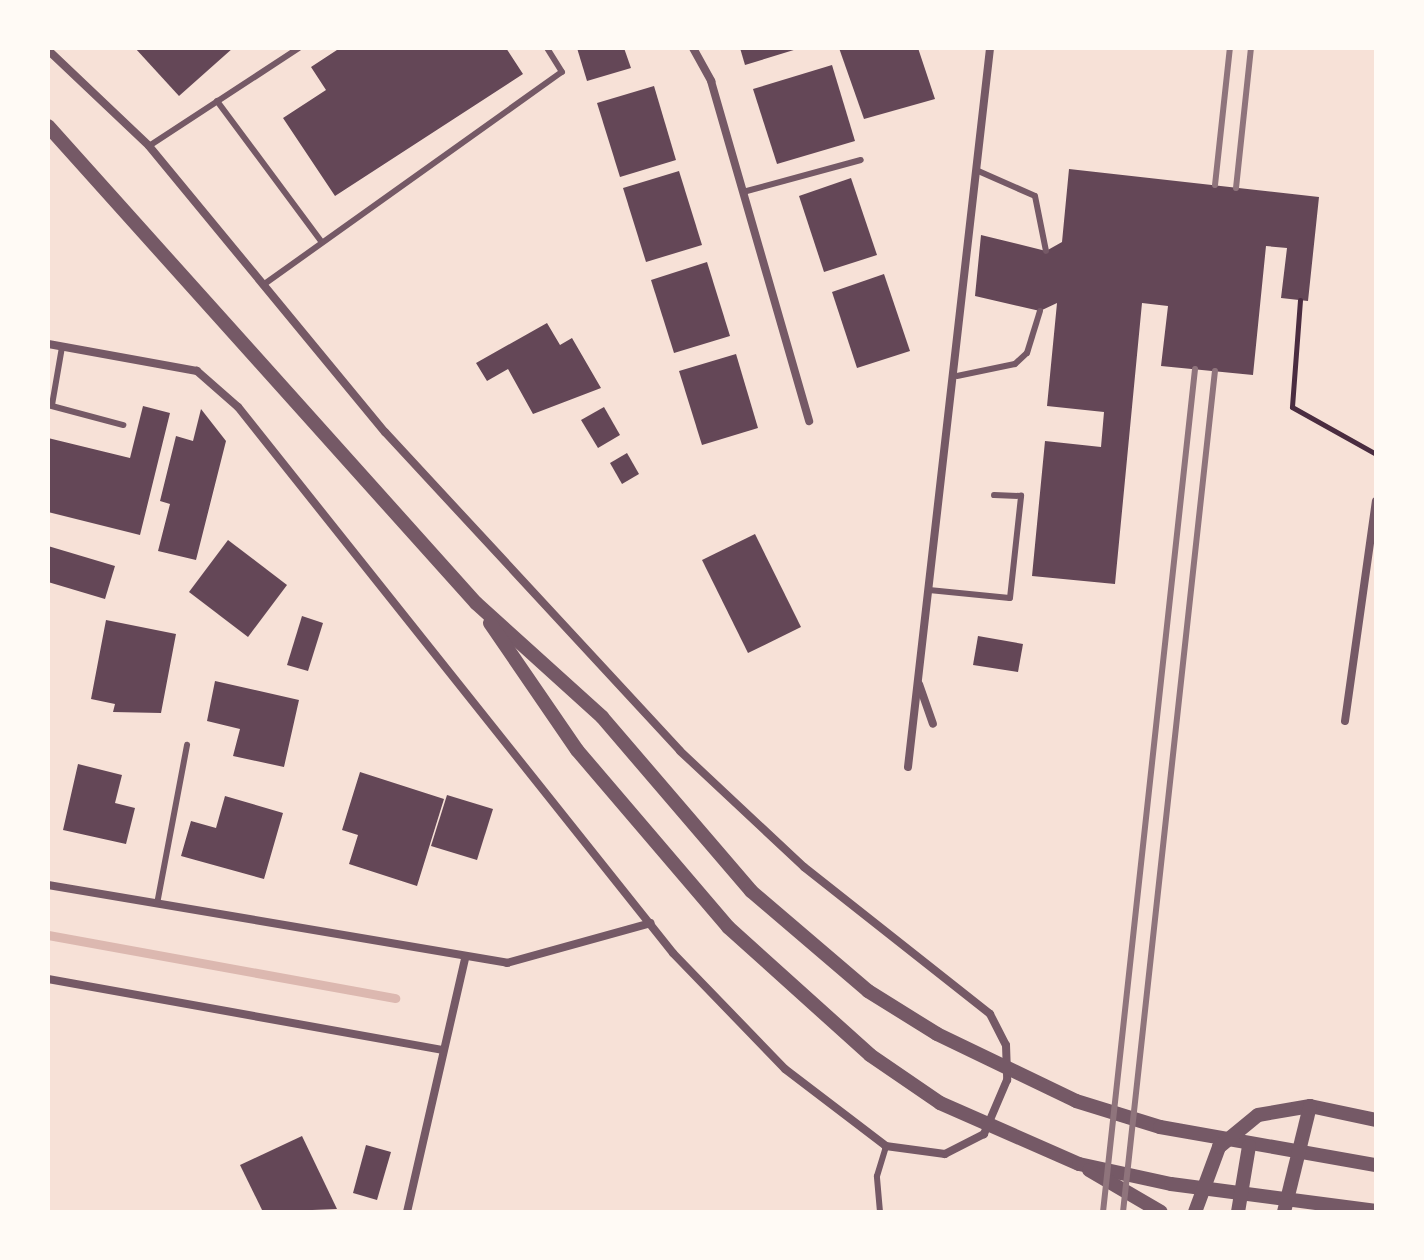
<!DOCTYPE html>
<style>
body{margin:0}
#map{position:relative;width:1424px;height:1260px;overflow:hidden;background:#f7e1d7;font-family:Lato,sans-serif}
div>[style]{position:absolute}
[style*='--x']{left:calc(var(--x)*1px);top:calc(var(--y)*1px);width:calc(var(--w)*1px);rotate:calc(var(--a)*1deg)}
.stream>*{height:9px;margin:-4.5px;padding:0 4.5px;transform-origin:4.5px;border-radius:4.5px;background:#dcb8b0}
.building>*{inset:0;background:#644757}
.path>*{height:5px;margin:-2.5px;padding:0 2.5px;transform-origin:2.5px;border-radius:2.5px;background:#4a2c40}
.service>*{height:6px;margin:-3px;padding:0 3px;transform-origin:3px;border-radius:3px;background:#755966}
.minor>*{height:8px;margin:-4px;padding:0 4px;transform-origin:4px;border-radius:4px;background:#755966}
.tertiary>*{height:14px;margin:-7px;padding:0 7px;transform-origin:7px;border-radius:7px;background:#755966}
.rail>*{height:6px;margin:-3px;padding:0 3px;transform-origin:3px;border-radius:3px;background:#8f747c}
span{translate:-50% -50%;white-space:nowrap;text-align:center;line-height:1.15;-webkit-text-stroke:8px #fffaf5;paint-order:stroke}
.frame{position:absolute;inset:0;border:50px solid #fffaf5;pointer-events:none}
</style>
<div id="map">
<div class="stream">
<i style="--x:48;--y:935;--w:353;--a:10.3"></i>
</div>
<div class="building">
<i style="clip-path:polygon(135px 48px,233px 48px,179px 96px)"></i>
<i style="clip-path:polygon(340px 48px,506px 48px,523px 74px,335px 196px,283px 118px,326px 90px,311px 67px)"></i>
<i style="clip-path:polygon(577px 48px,624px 48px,631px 68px,587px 81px)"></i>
<i style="clip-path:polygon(740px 48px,797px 48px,797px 49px,745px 65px)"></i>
<i style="clip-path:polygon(839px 48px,918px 48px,935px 99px,864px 119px)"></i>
<i style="clip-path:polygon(832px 65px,855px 141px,777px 164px,753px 89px)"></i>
<i style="clip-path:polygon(654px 86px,676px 160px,620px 177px,597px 103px)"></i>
<i style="clip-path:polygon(1069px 169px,1319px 197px,1308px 301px,1281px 298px,1287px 248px,1266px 246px,1253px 375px,1161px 366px,1168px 306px,1142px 303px,1115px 584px,1032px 576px,1045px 441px,1101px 447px,1104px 412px,1047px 406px,1057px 303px,1040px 311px,975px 296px,981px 235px,1046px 251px,1062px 242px)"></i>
<i style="clip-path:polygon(679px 171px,702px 245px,646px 262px,623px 188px)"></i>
<i style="clip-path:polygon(851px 178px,877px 255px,824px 272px,799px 196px)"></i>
<i style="clip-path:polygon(707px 262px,730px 336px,674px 353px,651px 280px)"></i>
<i style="clip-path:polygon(884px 274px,910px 351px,857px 368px,832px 292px)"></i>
<i style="clip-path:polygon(547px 323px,560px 345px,572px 338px,601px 388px,533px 414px,508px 369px,487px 381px,476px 363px)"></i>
<i style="clip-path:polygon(736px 354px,758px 428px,702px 445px,679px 371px)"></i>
<i style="clip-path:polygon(143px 406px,170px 413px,140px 535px,48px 512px,48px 438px,130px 458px)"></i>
<i style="clip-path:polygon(604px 407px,620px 435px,598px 448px,581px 420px)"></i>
<i style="clip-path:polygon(201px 409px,226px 441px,196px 560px,158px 551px,170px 504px,160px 501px,176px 436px,193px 441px)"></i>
<i style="clip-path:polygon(627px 453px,639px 474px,622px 484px,610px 463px)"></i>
<i style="clip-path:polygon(755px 534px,801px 627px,748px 653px,702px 560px)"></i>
<i style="clip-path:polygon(228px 540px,287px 585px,248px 637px,189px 592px)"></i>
<i style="clip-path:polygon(48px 546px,115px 566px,105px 599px,48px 582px)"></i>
<i style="clip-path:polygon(302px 616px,323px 623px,308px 671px,287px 665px)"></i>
<i style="clip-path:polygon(106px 620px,176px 634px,161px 713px,113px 712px,115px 704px,91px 699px)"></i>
<i style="clip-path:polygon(978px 636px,1023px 644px,1018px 672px,973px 665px)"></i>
<i style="clip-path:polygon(215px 681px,299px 700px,284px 767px,233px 756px,240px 729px,207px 721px)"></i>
<i style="clip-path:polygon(78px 764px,122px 775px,115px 803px,135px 808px,126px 844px,63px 830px)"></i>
<i style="clip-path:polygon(360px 772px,444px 799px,417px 886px,349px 864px,358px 835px,342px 830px)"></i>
<i style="clip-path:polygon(447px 795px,493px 809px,477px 860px,431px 846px)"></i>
<i style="clip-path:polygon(225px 796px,283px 813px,264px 879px,181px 856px,191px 821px,216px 828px)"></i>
<i style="clip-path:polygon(302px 1136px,337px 1209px,263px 1212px,240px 1165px)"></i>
<i style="clip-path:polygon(366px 1145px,391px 1152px,377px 1200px,353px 1193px)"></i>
</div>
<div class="path">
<i style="--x:1300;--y:300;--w:107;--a:94.3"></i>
<i style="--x:1292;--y:407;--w:96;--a:29.2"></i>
</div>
<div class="service">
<i style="--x:217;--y:101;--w:174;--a:53.4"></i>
<i style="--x:149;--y:146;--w:179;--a:-33.2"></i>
<i style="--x:976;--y:170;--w:64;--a:23.8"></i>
<i style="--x:1035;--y:196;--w:56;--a:78.7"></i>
<i style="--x:743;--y:192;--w:122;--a:-15.2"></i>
<i style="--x:263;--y:285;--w:367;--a:-35.5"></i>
<i style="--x:562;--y:72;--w:28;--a:-122"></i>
<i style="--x:957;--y:376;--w:59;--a:-11.7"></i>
<i style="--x:1015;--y:364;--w:16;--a:-43"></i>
<i style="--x:1027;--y:353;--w:44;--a:-72.8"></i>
<i style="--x:48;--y:405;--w:78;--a:14.9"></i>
<i style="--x:52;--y:405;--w:59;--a:-80.2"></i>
<i style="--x:929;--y:590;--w:81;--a:5.6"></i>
<i style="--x:1010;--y:598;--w:103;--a:-83.8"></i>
<i style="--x:1021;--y:496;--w:27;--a:-178"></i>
<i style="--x:157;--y:904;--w:162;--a:-79.3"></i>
<i style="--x:880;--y:1212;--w:36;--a:-95"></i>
<i style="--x:877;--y:1176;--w:31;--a:-73"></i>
</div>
<div class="minor">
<i style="--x:693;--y:48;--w:38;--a:61"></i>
<i style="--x:711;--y:81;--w:354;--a:73.9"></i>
<i style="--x:48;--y:50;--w:139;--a:43.5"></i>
<i style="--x:149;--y:146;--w:371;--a:50.5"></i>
<i style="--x:385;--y:432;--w:434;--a:47.2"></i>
<i style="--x:680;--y:751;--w:170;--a:43.1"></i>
<i style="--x:804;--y:867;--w:237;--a:38.3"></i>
<i style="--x:990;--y:1014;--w:35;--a:63"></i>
<i style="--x:1006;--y:1045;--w:35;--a:88"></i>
<i style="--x:1007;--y:1080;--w:59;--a:113.1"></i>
<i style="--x:984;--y:1134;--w:44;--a:152.9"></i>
<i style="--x:945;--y:1154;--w:60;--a:-172.3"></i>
<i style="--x:886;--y:1146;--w:127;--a:-142.7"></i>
<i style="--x:785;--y:1069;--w:161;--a:-134"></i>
<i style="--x:673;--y:953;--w:698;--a:-128.54"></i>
<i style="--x:238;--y:407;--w:55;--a:-138.7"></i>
<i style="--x:197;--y:371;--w:151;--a:-169.7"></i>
<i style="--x:919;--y:684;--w:42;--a:70.7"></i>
<i style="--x:1345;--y:721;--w:222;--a:-82"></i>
<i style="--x:908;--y:767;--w:724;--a:-83.49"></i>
<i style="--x:48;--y:885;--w:466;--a:9.6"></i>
<i style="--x:507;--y:963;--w:149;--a:-15.5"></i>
<i style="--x:48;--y:979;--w:399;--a:10.2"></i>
<i style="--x:407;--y:1212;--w:260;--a:-77.1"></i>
</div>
<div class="tertiary">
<i style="--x:48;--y:126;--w:641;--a:48.1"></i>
<i style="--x:476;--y:603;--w:170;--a:42.1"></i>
<i style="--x:602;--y:717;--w:229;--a:49.4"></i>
<i style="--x:751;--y:891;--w:154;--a:40.5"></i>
<i style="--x:868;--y:991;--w:81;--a:31.9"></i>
<i style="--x:937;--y:1034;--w:154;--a:25.7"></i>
<i style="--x:1076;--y:1101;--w:88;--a:17.2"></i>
<i style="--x:1160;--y:1127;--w:219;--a:10"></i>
<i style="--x:490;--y:623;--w:154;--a:55.6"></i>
<i style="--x:577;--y:750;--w:233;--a:49.5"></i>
<i style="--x:728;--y:927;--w:191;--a:42"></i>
<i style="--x:870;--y:1055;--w:85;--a:34.4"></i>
<i style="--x:940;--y:1103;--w:152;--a:23.7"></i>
<i style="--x:1079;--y:1164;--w:94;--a:12.3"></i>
<i style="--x:1171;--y:1184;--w:207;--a:7.5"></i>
<i style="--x:1089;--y:1170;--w:83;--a:30.3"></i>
<i style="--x:1195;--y:1212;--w:69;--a:-69.7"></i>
<i style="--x:1219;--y:1147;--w:50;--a:-39.4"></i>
<i style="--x:1258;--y:1115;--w:53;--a:-9.8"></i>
<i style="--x:1310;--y:1106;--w:67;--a:12"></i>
<i style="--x:1238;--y:1212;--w:67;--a:-80.5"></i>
<i style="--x:1284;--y:1212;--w:109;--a:-76.2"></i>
</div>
<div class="rail">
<i style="--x:1215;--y:185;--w:138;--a:-83.8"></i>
<i style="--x:1236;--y:188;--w:141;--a:-83.9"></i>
<i style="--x:1103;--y:1212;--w:848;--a:-83.77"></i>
<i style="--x:1123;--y:1212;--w:846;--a:-83.76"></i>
</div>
<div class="frame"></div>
</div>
